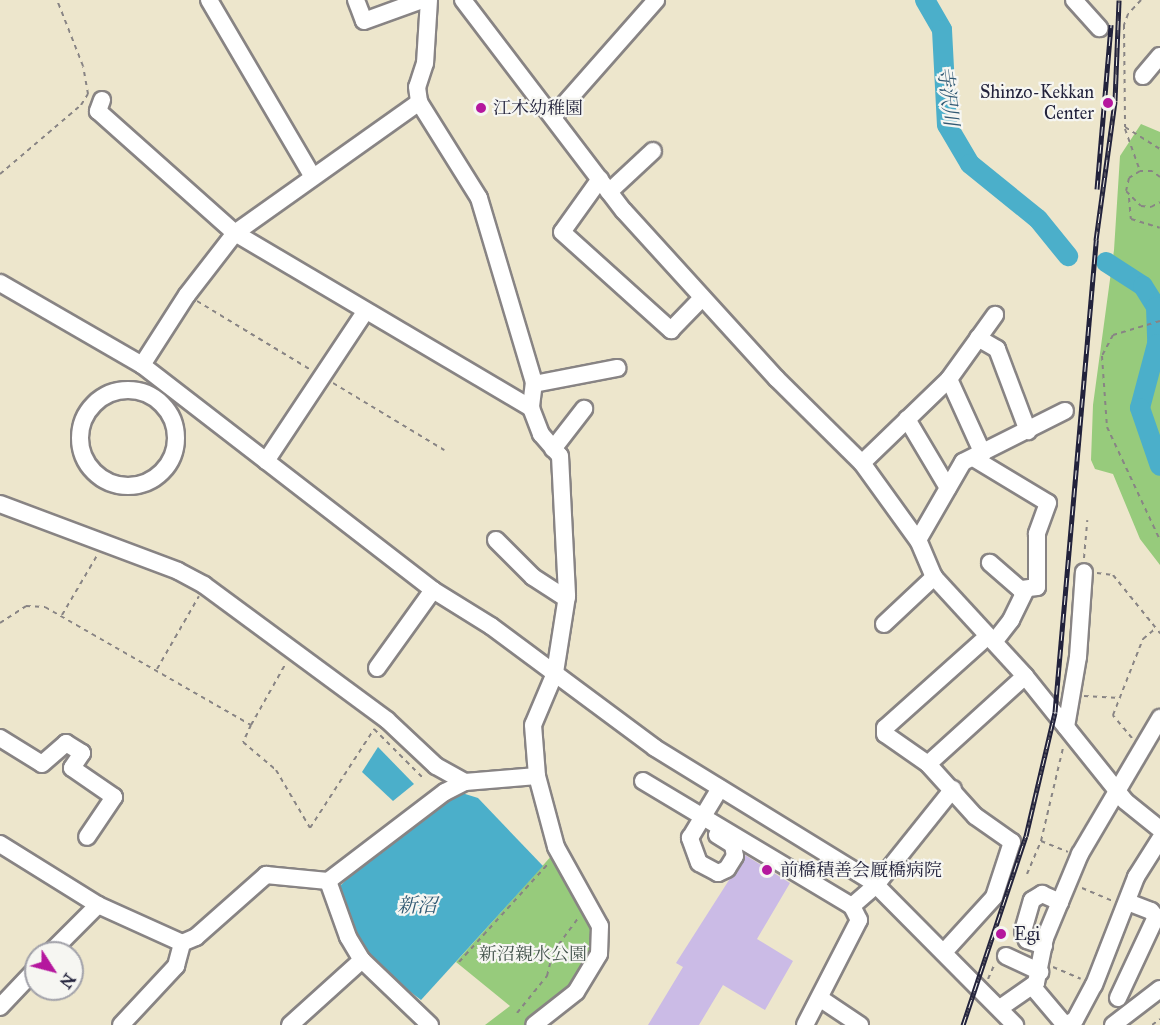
<!DOCTYPE html>
<meta charset="utf-8">
<style>
body{margin:0}
#map{position:relative;width:1160px;height:1025px;overflow:hidden;background:#ede6cc;font-family:"IM FELL Great Primer","Noto Serif JP",serif}
div>[style]{position:absolute}
[style*='--x']{left:calc(var(--x)*1px);top:calc(var(--y)*1px);width:calc(var(--w)*1px);rotate:calc(var(--a)*1deg)}
.green>*{inset:0;background:#97cb7c}
.water>*{inset:0;background:#4bafca}
.river>*{height:20px;margin:-10px;padding:0 10px;transform-origin:10px;border-radius:10px;background:#4bafca}
.building>*{inset:0;background:#cbbbe6}
.path>*{height:2px;margin-top:-1px;transform-origin:0;background:repeating-linear-gradient(90deg,#888484 0 4.5px,transparent 0 9px)}
.roads{filter:drop-shadow(2px 0 #888484) drop-shadow(-2px 0 #888484) drop-shadow(0 2px #888484) drop-shadow(0 -2px #888484)}
.minor>*{height:16px;margin:-8px;padding:0 8px;transform-origin:8px;border-radius:8px;background:#fff}
.minor>.ring{margin:-8px;padding:0;box-sizing:content-box;background:none;border:16px solid #fff;border-radius:50%}
.rail>*{height:5px;margin-top:-2.5px;transform-origin:0;background:repeating-linear-gradient(90deg,#f6f6f2 0 9px,#22223b 0 18px);box-sizing:border-box;border-block:2px solid #22223b}
.dots>*{width:16px;height:16px;translate:-50% -50%;box-sizing:border-box;border:3px solid #f6f6f2;border-radius:50%}
span{translate:-50% -50%;white-space:nowrap;text-align:center;line-height:1.15;-webkit-text-stroke:4.5px #f6f6f2;paint-order:stroke}
.poi-label{font-size:18px;color:#22223b}
.right{translate:-100% -50%;text-align:right}
.left{translate:0 -50%;text-align:left}
.park-label{font-size:18px;color:#45554e}
.water-label{font-size:20px;color:#325a74;font-style:italic}
.north{position:absolute;left:24px;top:941px;width:60px;height:60px;box-sizing:border-box;background:#f6f6f2;border:2px solid #a1a1a9;border-radius:50%;rotate:126deg;font-size:16px;font-weight:700;line-height:24px;text-align:center;color:#22223b}
.north::after{content:'';display:block;margin:auto;width:21px;height:27px;background:#b5179e;clip-path:polygon(50% 0,100% 100%,50% 72%,0 100%)}
</style>
<div id="map">
<div class="green">
<i style="clip-path:polygon(1141px 124px,1160px 132px,1160px 565px,1140px 539px,1113px 474px,1095px 469px,1091px 460px,1093px 405px,1114px 250px,1120px 156px)"></i>
<i style="clip-path:polygon(554px 853px,597px 926px,593px 954px,573px 989px,528px 1025px,485px 1025px,510px 1006px,456px 962px)"></i>
</div>
<div class="water">
<i style="clip-path:polygon(378px 747px,414px 784px,393px 801px,362px 772px)"></i>
<i style="clip-path:polygon(462px 793px,478px 798px,543px 866px,421px 1000px,379px 968px,361px 946px,338px 888px,370px 856px,445px 799px)"></i>
</div>
<div class="river">
<i style="--x:925;--y:0;--w:34;--a:60"></i>
<i style="--x:942;--y:30;--w:95;--a:87"></i>
<i style="--x:947;--y:125;--w:45;--a:59.5"></i>
<i style="--x:970;--y:164;--w:87;--a:39"></i>
<i style="--x:1038;--y:219;--w:48;--a:51"></i>
<i style="--x:1106;--y:262;--w:44;--a:33"></i>
<i style="--x:1143;--y:286;--w:25;--a:58"></i>
<i style="--x:1156;--y:307;--w:37;--a:88"></i>
<i style="--x:1157;--y:344;--w:66;--a:104.9"></i>
<i style="--x:1140;--y:408;--w:61;--a:71"></i>
</div>
<div class="building">
<i style="clip-path:polygon(745px 855px,790px 883px,757px 939px,793px 961px,765px 1010px,723px 985px,699px 1025px,648px 1025px,683px 967px,676px 963px)"></i>
</div>
<div class="path">
<i style="--x:1141;--y:0;--w:19;--a:133"></i>
<i style="--x:1128;--y:14;--w:12;--a:110"></i>
<i style="--x:1124;--y:25;--w:102;--a:89.4"></i>
<i style="--x:1125;--y:127;--w:41;--a:32.2"></i>
<i style="--x:1125;--y:129;--w:45;--a:70.3"></i>
<i style="--x:0;--y:174;--w:106;--a:-40.4"></i>
<i style="--x:81;--y:105;--w:13;--a:-58"></i>
<i style="--x:88;--y:94;--w:28;--a:-100"></i>
<i style="--x:83;--y:66;--w:71;--a:-111.5"></i>
<i style="--x:1160;--y:177;--w:10;--a:-143"></i>
<i style="--x:1152;--y:171;--w:12;--a:180"></i>
<i style="--x:1140;--y:171;--w:13;--a:148"></i>
<i style="--x:1129;--y:178;--w:13;--a:103"></i>
<i style="--x:1126;--y:191;--w:21;--a:45"></i>
<i style="--x:1141;--y:206;--w:10;--a:6"></i>
<i style="--x:1151;--y:207;--w:10;--a:-29"></i>
<i style="--x:1129;--y:198;--w:21;--a:85"></i>
<i style="--x:1131;--y:219;--w:30;--a:17"></i>
<i style="--x:197;--y:301;--w:133;--a:31.2"></i>
<i style="--x:1160;--y:321;--w:49;--a:163.4"></i>
<i style="--x:1113;--y:335;--w:24;--a:118"></i>
<i style="--x:1102;--y:356;--w:71;--a:86"></i>
<i style="--x:1107;--y:427;--w:125;--a:64.9"></i>
<i style="--x:333;--y:383;--w:130;--a:31.1"></i>
<i style="--x:1084;--y:558;--w:38;--a:-85"></i>
<i style="--x:1097;--y:573;--w:16;--a:7"></i>
<i style="--x:1113;--y:575;--w:75;--a:51"></i>
<i style="--x:62;--y:615;--w:71;--a:-59.5"></i>
<i style="--x:0;--y:623;--w:31;--a:-33"></i>
<i style="--x:26;--y:606;--w:19;--a:3"></i>
<i style="--x:45;--y:607;--w:237;--a:29.8"></i>
<i style="--x:251;--y:725;--w:19;--a:115"></i>
<i style="--x:243;--y:742;--w:43;--a:40.3"></i>
<i style="--x:276;--y:770;--w:67;--a:59.6"></i>
<i style="--x:310;--y:828;--w:118;--a:-57.1"></i>
<i style="--x:157;--y:669;--w:84;--a:-60.1"></i>
<i style="--x:1084;--y:696;--w:36;--a:3"></i>
<i style="--x:251;--y:725;--w:71;--a:-60.6"></i>
<i style="--x:374;--y:729;--w:69;--a:45"></i>
<i style="--x:1132;--y:738;--w:30;--a:-130"></i>
<i style="--x:1113;--y:715;--w:82;--a:-68.5"></i>
<i style="--x:1143;--y:639;--w:17;--a:-40"></i>
<i style="--x:1041;--y:841;--w:29;--a:22"></i>
<i style="--x:1027;--y:874;--w:36;--a:-67"></i>
<i style="--x:1041;--y:841;--w:96;--a:-76.7"></i>
<i style="--x:1082;--y:888;--w:33;--a:23"></i>
<i style="--x:459;--y:962;--w:132;--a:-47.8"></i>
<i style="--x:1053;--y:967;--w:30;--a:23"></i>
<i style="--x:988;--y:979;--w:17;--a:-66"></i>
<i style="--x:517;--y:1013;--w:48;--a:-51"></i>
<i style="--x:547;--y:976;--w:25;--a:-76"></i>
<i style="--x:553;--y:952;--w:44;--a:-53.4"></i>
<i style="--x:1152;--y:1025;--w:10;--a:-37"></i>
</div>
<div class="roads">
<div class="minor">
<i style="--x:209;--y:0;--w:205;--a:59.6"></i>
<i style="--x:356;--y:0;--w:22;--a:69"></i>
<i style="--x:364;--y:21;--w:62;--a:-19.9"></i>
<i style="--x:429;--y:0;--w:63;--a:93.6"></i>
<i style="--x:425;--y:63;--w:25;--a:108"></i>
<i style="--x:417;--y:87;--w:15;--a:82"></i>
<i style="--x:419;--y:102;--w:113;--a:58"></i>
<i style="--x:479;--y:198;--w:192;--a:73.4"></i>
<i style="--x:534;--y:382;--w:26;--a:97"></i>
<i style="--x:531;--y:408;--w:28;--a:69"></i>
<i style="--x:541;--y:434;--w:29;--a:49"></i>
<i style="--x:560;--y:456;--w:140;--a:87.1"></i>
<i style="--x:567;--y:596;--w:78;--a:98.9"></i>
<i style="--x:555;--y:673;--w:56;--a:112.9"></i>
<i style="--x:533;--y:725;--w:51;--a:85.5"></i>
<i style="--x:537;--y:776;--w:73;--a:75"></i>
<i style="--x:556;--y:847;--w:90;--a:60.9"></i>
<i style="--x:600;--y:926;--w:28;--a:92"></i>
<i style="--x:599;--y:954;--w:44;--a:121.2"></i>
<i style="--x:576;--y:992;--w:53;--a:141.8"></i>
<i style="--x:463;--y:0;--w:265;--a:52.7"></i>
<i style="--x:624;--y:211;--w:227;--a:47.7"></i>
<i style="--x:777;--y:379;--w:120;--a:44.7"></i>
<i style="--x:862;--y:463;--w:97;--a:54.2"></i>
<i style="--x:919;--y:542;--w:38;--a:67"></i>
<i style="--x:934;--y:577;--w:134;--a:47.4"></i>
<i style="--x:1025;--y:676;--w:160;--a:51.3"></i>
<i style="--x:1125;--y:801;--w:45;--a:38.7"></i>
<i style="--x:1074;--y:0;--w:38;--a:48"></i>
<i style="--x:1143;--y:76;--w:26;--a:-50"></i>
<i style="--x:102;--y:100;--w:12;--a:110"></i>
<i style="--x:98;--y:111;--w:183;--a:41.7"></i>
<i style="--x:235;--y:233;--w:344;--a:30.6"></i>
<i style="--x:553;--y:117;--w:156;--a:-48.6"></i>
<i style="--x:600;--y:179;--w:65;--a:125.6"></i>
<i style="--x:562;--y:232;--w:147;--a:42"></i>
<i style="--x:671;--y:330;--w:43;--a:-45.9"></i>
<i style="--x:609;--y:192;--w:60;--a:-43"></i>
<i style="--x:0;--y:283;--w:164;--a:30"></i>
<i style="--x:142;--y:365;--w:368;--a:37.7"></i>
<i style="--x:433;--y:590;--w:68;--a:31.8"></i>
<i style="--x:491;--y:626;--w:204;--a:36.6"></i>
<i style="--x:655;--y:748;--w:256;--a:31.6"></i>
<i style="--x:873;--y:882;--w:202;--a:45.2"></i>
<i style="--x:978;--y:338;--w:22;--a:30"></i>
<i style="--x:997;--y:349;--w:88;--a:69.3"></i>
<i style="--x:142;--y:365;--w:83;--a:-57.3"></i>
<i style="--x:187;--y:295;--w:78;--a:-52.3"></i>
<i style="--x:235;--y:233;--w:226;--a:-35.4"></i>
<i style="--x:949;--y:379;--w:82;--a:65.6"></i>
<i style="--x:534;--y:384;--w:85;--a:-10.9"></i>
<i class="ring" style="left:80px;top:390px;width:80px;height:80px"></i>
<i style="--x:907;--y:419;--w:80;--a:59.3"></i>
<i style="--x:553;--y:449;--w:51;--a:-52.2"></i>
<i style="--x:975;--y:459;--w:85;--a:31.1"></i>
<i style="--x:1048;--y:503;--w:33;--a:110"></i>
<i style="--x:1037;--y:534;--w:53;--a:90"></i>
<i style="--x:1037;--y:587;--w:17;--a:173"></i>
<i style="--x:1020;--y:589;--w:40;--a:-139"></i>
<i style="--x:266;--y:461;--w:179;--a:-56.4"></i>
<i style="--x:862;--y:463;--w:121;--a:-44"></i>
<i style="--x:949;--y:379;--w:79;--a:-54.3"></i>
<i style="--x:0;--y:504;--w:190;--a:20.6"></i>
<i style="--x:178;--y:571;--w:30;--a:28"></i>
<i style="--x:204;--y:585;--w:227;--a:36.4"></i>
<i style="--x:387;--y:720;--w:67;--a:43.2"></i>
<i style="--x:436;--y:766;--w:33;--a:29"></i>
<i style="--x:496;--y:540;--w:52;--a:45"></i>
<i style="--x:533;--y:577;--w:40;--a:32.9"></i>
<i style="--x:918;--y:540;--w:90;--a:-60"></i>
<i style="--x:963;--y:462;--w:114;--a:-26.6"></i>
<i style="--x:884;--y:624;--w:69;--a:-43.2"></i>
<i style="--x:994;--y:642;--w:28;--a:-52"></i>
<i style="--x:1011;--y:620;--w:34;--a:-64"></i>
<i style="--x:377;--y:668;--w:96;--a:-54.3"></i>
<i style="--x:1066;--y:727;--w:71;--a:-80.3"></i>
<i style="--x:1078;--y:657;--w:85;--a:-86"></i>
<i style="--x:0;--y:738;--w:49;--a:31.8"></i>
<i style="--x:42;--y:764;--w:32;--a:-41"></i>
<i style="--x:66;--y:743;--w:19;--a:32"></i>
<i style="--x:82;--y:753;--w:18;--a:124"></i>
<i style="--x:72;--y:768;--w:51;--a:34.6"></i>
<i style="--x:114;--y:797;--w:48;--a:124"></i>
<i style="--x:928;--y:764;--w:131;--a:-42.2"></i>
<i style="--x:643;--y:781;--w:244;--a:30.9"></i>
<i style="--x:717;--y:835;--w:19;--a:32"></i>
<i style="--x:733;--y:845;--w:11;--a:80"></i>
<i style="--x:735;--y:856;--w:15;--a:122"></i>
<i style="--x:727;--y:869;--w:10;--a:156"></i>
<i style="--x:718;--y:873;--w:21;--a:-152"></i>
<i style="--x:699;--y:863;--w:27;--a:-110"></i>
<i style="--x:690;--y:838;--w:58;--a:-59"></i>
<i style="--x:0;--y:844;--w:115;--a:31.9"></i>
<i style="--x:98;--y:905;--w:92;--a:24.3"></i>
<i style="--x:182;--y:943;--w:15;--a:-23"></i>
<i style="--x:196;--y:937;--w:94;--a:-41.5"></i>
<i style="--x:266;--y:875;--w:62;--a:5.5"></i>
<i style="--x:328;--y:881;--w:147;--a:-37.3"></i>
<i style="--x:445;--y:792;--w:22;--a:-27"></i>
<i style="--x:465;--y:782;--w:72;--a:-4.8"></i>
<i style="--x:328;--y:881;--w:59;--a:70.3"></i>
<i style="--x:348;--y:937;--w:27;--a:59"></i>
<i style="--x:362;--y:960;--w:94;--a:43.7"></i>
<i style="--x:1044;--y:946;--w:18;--a:-161"></i>
<i style="--x:1027;--y:940;--w:10;--a:-114"></i>
<i style="--x:1023;--y:931;--w:32;--a:-74"></i>
<i style="--x:1032;--y:900;--w:12;--a:-31"></i>
<i style="--x:1042;--y:894;--w:20;--a:24"></i>
<i style="--x:944;--y:952;--w:74;--a:-47.7"></i>
<i style="--x:994;--y:897;--w:58;--a:-71.9"></i>
<i style="--x:1012;--y:842;--w:45;--a:-144.9"></i>
<i style="--x:975;--y:816;--w:70;--a:-132.1"></i>
<i style="--x:928;--y:764;--w:52;--a:-145.1"></i>
<i style="--x:885;--y:734;--w:6;--a:-90"></i>
<i style="--x:885;--y:728;--w:138;--a:-41.8"></i>
<i style="--x:50;--y:953;--w:68;--a:-45"></i>
<i style="--x:1006;--y:956;--w:38;--a:25"></i>
<i style="--x:1032;--y:986;--w:51;--a:49.8"></i>
<i style="--x:1065;--y:1025;--w:11;--a:-27"></i>
<i style="--x:1075;--y:1020;--w:40;--a:-62"></i>
<i style="--x:1094;--y:985;--w:116;--a:-68.7"></i>
<i style="--x:1136;--y:877;--w:45;--a:-57.7"></i>
<i style="--x:1118;--y:998;--w:89;--a:-64.9"></i>
<i style="--x:1156;--y:917;--w:8;--a:-130"></i>
<i style="--x:1151;--y:911;--w:25;--a:-159"></i>
<i style="--x:821;--y:999;--w:47;--a:33.7"></i>
<i style="--x:0;--y:1007;--w:52;--a:-46.5"></i>
<i style="--x:1000;--y:1008;--w:44;--a:-34.8"></i>
<i style="--x:1036;--y:983;--w:46;--a:-78.7"></i>
<i style="--x:1045;--y:938;--w:91;--a:-67.4"></i>
<i style="--x:1080;--y:854;--w:158;--a:-59.5"></i>
<i style="--x:121;--y:1025;--w:81;--a:-47"></i>
<i style="--x:176;--y:966;--w:24;--a:-75"></i>
<i style="--x:290;--y:1025;--w:97;--a:-42.1"></i>
<i style="--x:805;--y:1025;--w:118;--a:-62.8"></i>
<i style="--x:859;--y:920;--w:16;--a:-117"></i>
<i style="--x:852;--y:906;--w:32;--a:-41"></i>
<i style="--x:876;--y:885;--w:123;--a:-51.3"></i>
<i style="--x:1113;--y:1025;--w:59;--a:-37.5"></i>
</div>
</div>
<div class="rail">
<i style="--x:1097;--y:189;--w:165;--a:-85.1"></i>
<i style="--x:963;--y:1025;--w:199;--a:-71.6"></i>
<i style="--x:1026;--y:836;--w:127;--a:-76.8"></i>
<i style="--x:1055;--y:712;--w:474;--a:-85"></i>
<i style="--x:1096;--y:240;--w:140;--a:-82.2"></i>
<i style="--x:1115;--y:101;--w:101;--a:-87.7"></i>
</div>
<div class="dots">
<i style="left:1108px;top:103px;background:#b5179e"></i>
<i style="left:481px;top:108px;background:#b5179e"></i>
<i style="left:767px;top:870px;background:#b5179e"></i>
<i style="left:1001px;top:934px;background:#b5179e"></i>
</div>
<div class="poi-label">
<span class="right" style="left:1094px;top:103px">Shinzo-Kekkan<br>Center</span>
<span class="left" style="left:493px;top:108px">江木幼稚園</span>
<span class="left" style="left:780px;top:870px">前橋積善会厩橋病院</span>
<span class="left" style="left:1014px;top:934px">Egi</span>
</div>
<div class="park-label">
<span style="left:533px;top:954px">新沼親水公園</span>
</div>
<div class="water-label">
<span style="left:948px;top:96px;rotate:83deg">寺沢川</span>
<span style="left:417px;top:905px">新沼</span>
</div>
<div class="north">N</div>
</div>
